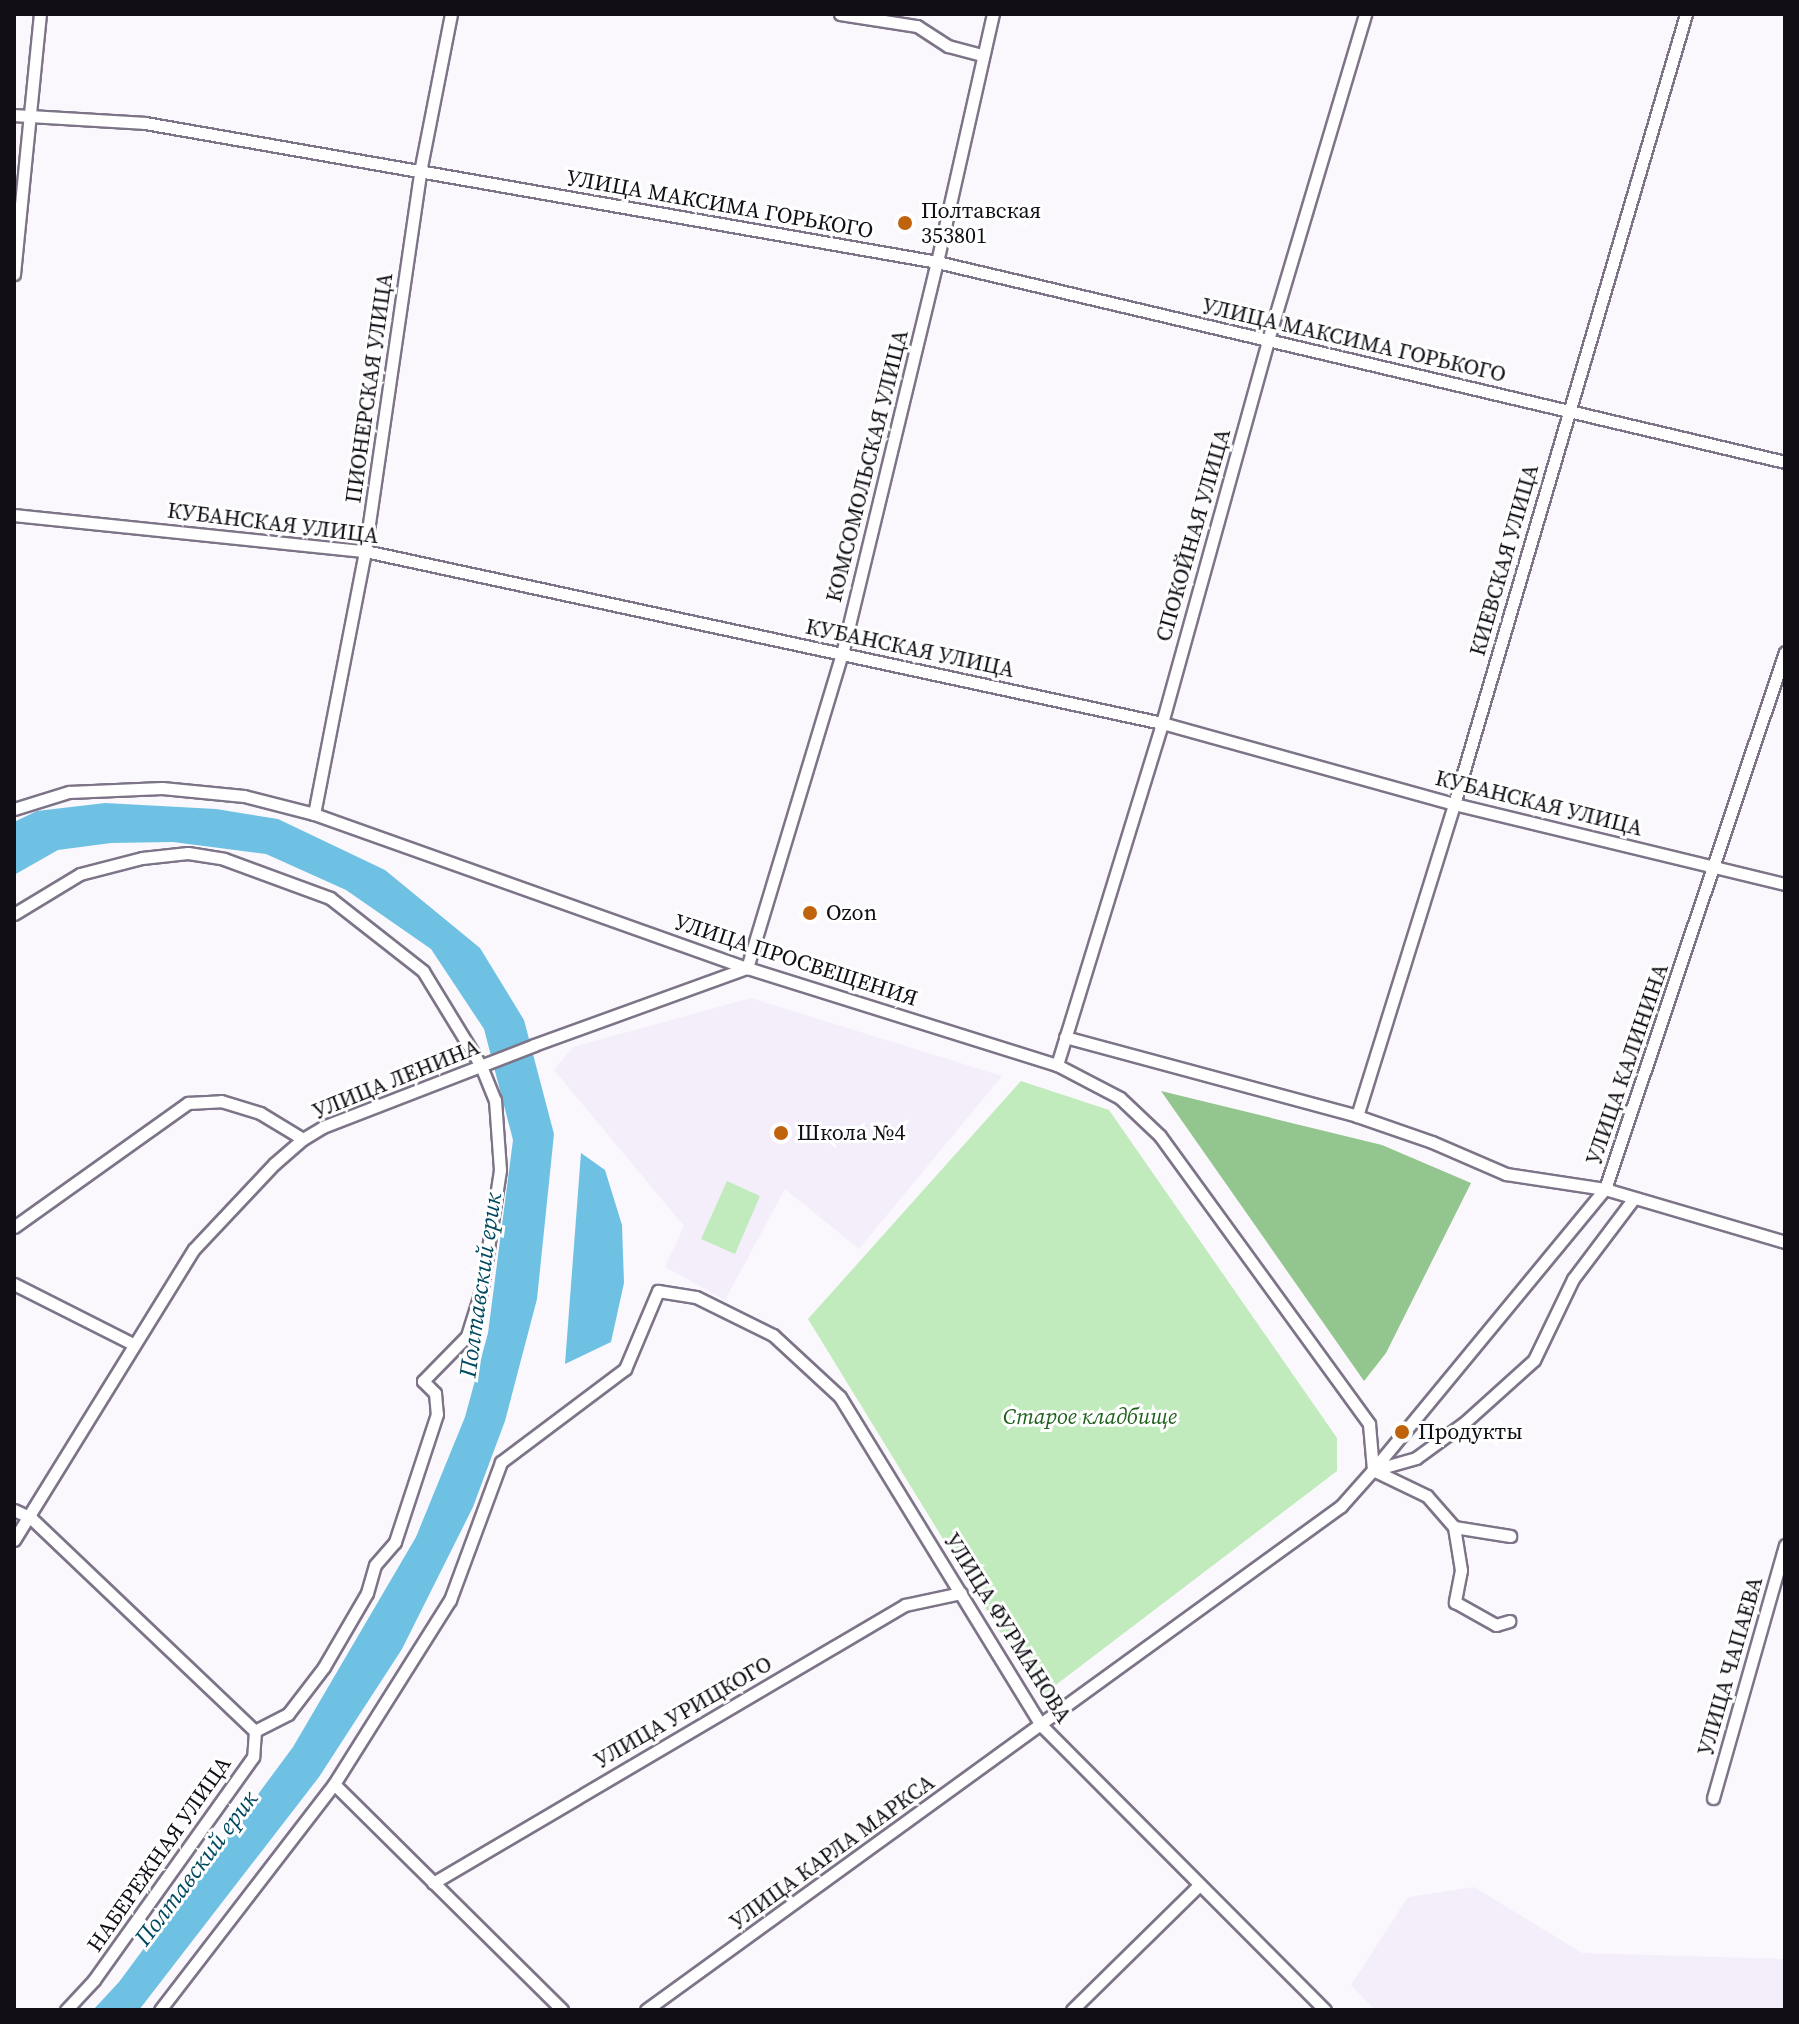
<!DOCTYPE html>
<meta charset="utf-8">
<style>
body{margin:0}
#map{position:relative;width:1799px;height:2024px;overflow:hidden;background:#faf8fd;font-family:"Source Serif 4",serif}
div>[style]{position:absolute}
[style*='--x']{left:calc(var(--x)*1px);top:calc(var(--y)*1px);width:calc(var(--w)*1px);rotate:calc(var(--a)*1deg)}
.built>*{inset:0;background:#f4eefb}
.green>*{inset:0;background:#c1ebbd}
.forest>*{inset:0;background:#93c58e}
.water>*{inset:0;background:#6fc1e3}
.roads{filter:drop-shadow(2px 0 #7e7488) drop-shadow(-2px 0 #7e7488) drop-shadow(0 2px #7e7488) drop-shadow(0 -2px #7e7488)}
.street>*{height:11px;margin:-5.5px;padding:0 5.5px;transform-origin:5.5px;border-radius:5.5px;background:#fff}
.dots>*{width:22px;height:22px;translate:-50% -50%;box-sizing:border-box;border:4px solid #fff;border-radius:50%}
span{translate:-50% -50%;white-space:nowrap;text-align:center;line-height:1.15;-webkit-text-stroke:6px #fff;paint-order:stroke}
.street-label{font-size:22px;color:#110e15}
.poi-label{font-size:22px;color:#110e15}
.left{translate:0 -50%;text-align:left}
.park-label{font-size:22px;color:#1d611a;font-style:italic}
.water-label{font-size:24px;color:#004961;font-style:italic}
.frame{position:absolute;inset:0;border:16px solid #110e15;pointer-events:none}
</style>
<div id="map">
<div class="built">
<i style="clip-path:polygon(751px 998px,1002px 1076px,859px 1249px,785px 1189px,725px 1300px,665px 1267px,684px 1226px,554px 1070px,573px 1047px)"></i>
<i style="clip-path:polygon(1474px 1887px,1582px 1953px,1785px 1959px,1785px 2010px,1375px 2010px,1351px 1985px,1408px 1897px)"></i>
</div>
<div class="green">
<i style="clip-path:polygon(1021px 1081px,1109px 1110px,1337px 1438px,1337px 1471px,1040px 1697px,808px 1319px)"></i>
<i style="clip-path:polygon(727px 1181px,760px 1196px,735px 1254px,701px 1239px)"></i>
</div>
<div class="forest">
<i style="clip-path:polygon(1161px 1091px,1382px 1145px,1471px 1183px,1386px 1353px,1364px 1381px)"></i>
</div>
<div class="water">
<i style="clip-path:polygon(105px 803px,216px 809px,278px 819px,385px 870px,480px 948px,524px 1020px,554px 1134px,537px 1299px,505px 1421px,473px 1507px,402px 1649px,319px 1777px,139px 2010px,93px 2010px,119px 1982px,293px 1747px,416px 1537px,465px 1417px,488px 1333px,513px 1140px,484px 1029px,431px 949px,346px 890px,266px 854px,173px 842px,111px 843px,58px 850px,14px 875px,14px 822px,37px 811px)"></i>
<i style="clip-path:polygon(581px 1153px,605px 1170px,622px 1225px,624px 1283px,611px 1342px,565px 1364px)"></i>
</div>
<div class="roads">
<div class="street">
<i style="--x:840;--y:14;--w:78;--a:8.9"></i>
<i style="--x:917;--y:26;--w:37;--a:33"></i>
<i style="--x:948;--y:46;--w:35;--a:15"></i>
<i style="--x:14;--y:115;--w:131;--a:3.5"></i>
<i style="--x:145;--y:123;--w:804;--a:9.95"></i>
<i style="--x:937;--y:262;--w:871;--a:13.27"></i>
<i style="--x:14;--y:274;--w:261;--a:-84.3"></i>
<i style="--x:14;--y:515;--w:353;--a:5.9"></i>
<i style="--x:365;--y:551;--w:815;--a:12.18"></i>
<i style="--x:1162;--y:723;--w:303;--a:15.5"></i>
<i style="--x:1454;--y:804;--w:341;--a:13.6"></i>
<i style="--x:14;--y:809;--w:58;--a:-17.2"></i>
<i style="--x:69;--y:792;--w:93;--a:-2.5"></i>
<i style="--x:162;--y:788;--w:82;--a:5.6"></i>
<i style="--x:244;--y:796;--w:72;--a:14.4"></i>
<i style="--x:314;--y:814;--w:460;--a:19.6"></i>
<i style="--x:747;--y:968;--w:325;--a:17.4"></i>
<i style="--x:1057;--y:1065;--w:71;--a:27.6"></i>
<i style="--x:1120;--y:1098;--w:55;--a:43.5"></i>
<i style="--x:1160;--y:1136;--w:356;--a:54"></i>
<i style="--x:1369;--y:1424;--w:46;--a:85"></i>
<i style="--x:314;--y:814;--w:268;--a:-79"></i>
<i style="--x:365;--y:551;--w:383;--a:-81.7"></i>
<i style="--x:420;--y:172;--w:161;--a:-78.9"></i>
<i style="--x:14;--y:914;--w:77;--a:-31.2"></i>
<i style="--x:80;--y:874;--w:64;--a:-14.5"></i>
<i style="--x:142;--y:858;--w:46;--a:-6.2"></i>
<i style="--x:188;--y:853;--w:36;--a:9"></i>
<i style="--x:224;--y:859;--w:113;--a:20.2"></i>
<i style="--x:330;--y:898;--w:118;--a:38.1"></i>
<i style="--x:423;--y:971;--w:111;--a:58.6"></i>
<i style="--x:481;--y:1066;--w:37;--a:68"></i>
<i style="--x:495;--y:1100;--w:70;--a:85.9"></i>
<i style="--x:500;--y:1170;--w:119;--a:98.7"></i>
<i style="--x:482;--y:1288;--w:50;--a:107.4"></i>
<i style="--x:467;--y:1336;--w:63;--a:134.4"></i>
<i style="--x:423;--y:1381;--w:17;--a:45"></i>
<i style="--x:435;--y:1393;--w:21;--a:85"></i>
<i style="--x:437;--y:1414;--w:135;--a:108.2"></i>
<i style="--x:395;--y:1542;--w:30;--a:131"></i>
<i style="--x:375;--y:1565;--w:29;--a:106"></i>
<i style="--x:367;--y:1593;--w:86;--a:120.2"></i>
<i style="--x:324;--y:1667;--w:59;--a:127.5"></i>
<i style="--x:288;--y:1714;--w:37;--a:153"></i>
<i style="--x:255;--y:1731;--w:26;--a:94"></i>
<i style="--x:253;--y:1757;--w:274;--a:125.5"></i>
<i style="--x:94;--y:1980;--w:41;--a:133"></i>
<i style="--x:1065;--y:1037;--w:302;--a:15.1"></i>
<i style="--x:1357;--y:1116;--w:79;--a:19.1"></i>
<i style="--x:1432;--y:1142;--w:81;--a:23.4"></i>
<i style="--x:1506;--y:1174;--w:100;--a:8.6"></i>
<i style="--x:1605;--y:1189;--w:188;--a:16.4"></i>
<i style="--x:1057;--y:1065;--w:358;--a:-72.9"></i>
<i style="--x:1162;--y:723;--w:397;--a:-74.5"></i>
<i style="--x:1268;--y:340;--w:340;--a:-73.4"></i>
<i style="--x:1357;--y:1116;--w:327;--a:-72.7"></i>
<i style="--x:1454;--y:804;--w:823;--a:-73.63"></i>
<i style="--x:14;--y:1227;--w:214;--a:-35.5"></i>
<i style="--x:188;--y:1103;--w:33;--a:-3"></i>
<i style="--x:221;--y:1101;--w:41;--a:17.1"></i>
<i style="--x:260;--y:1113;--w:50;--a:31.2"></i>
<i style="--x:14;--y:1284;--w:133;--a:26.8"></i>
<i style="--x:1373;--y:1470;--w:60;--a:25.7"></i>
<i style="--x:1427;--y:1496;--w:41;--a:48.9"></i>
<i style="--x:1454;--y:1527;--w:57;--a:9.1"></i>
<i style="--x:1374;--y:1470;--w:44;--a:-15.9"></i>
<i style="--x:1416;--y:1458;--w:59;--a:-36.1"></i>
<i style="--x:1464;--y:1423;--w:94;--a:-42"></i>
<i style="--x:1534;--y:1360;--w:90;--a:-64.3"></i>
<i style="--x:1573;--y:1279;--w:101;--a:-53"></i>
<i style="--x:14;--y:1510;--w:19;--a:25"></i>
<i style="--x:31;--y:1518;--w:309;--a:43.6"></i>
<i style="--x:1454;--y:1527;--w:44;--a:80.8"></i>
<i style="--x:1461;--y:1570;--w:33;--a:101"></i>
<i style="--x:1455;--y:1602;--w:47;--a:29.3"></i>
<i style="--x:1496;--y:1625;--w:14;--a:-17"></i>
<i style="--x:14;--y:1540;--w:342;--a:-58.3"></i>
<i style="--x:194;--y:1249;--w:117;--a:-46.7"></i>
<i style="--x:274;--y:1164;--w:38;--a:-41"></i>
<i style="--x:303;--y:1139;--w:23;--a:-31"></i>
<i style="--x:323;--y:1127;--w:226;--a:-21.2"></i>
<i style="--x:534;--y:1045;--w:226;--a:-19.9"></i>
<i style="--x:747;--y:968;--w:328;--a:-73.2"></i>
<i style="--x:842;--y:654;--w:403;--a:-76.4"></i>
<i style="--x:937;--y:262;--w:254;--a:-77.3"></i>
<i style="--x:334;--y:1784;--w:321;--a:44.7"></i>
<i style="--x:1713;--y:1798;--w:263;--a:-74.1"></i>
<i style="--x:433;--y:1883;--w:548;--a:-30.5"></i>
<i style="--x:905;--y:1605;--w:57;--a:-12.1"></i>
<i style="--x:160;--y:2010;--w:285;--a:-52.4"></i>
<i style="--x:334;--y:1784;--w:218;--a:-57.8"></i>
<i style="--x:450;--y:1600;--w:147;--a:-69.7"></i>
<i style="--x:501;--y:1462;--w:155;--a:-36.9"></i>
<i style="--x:625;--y:1369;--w:85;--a:-67.1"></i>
<i style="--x:658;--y:1291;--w:38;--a:9"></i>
<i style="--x:696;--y:1297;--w:86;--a:26.3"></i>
<i style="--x:773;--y:1335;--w:91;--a:42.8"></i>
<i style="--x:840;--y:1397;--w:386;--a:58.5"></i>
<i style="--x:1042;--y:1726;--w:401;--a:45.1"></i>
<i style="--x:646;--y:2010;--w:859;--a:-35.95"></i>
<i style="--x:1341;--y:1506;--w:48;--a:-48.4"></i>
<i style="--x:1373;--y:1470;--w:364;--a:-50.5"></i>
<i style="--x:1605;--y:1189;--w:566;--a:-71.47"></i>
<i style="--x:1072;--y:2010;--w:178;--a:-44.5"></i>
</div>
</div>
<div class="dots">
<i style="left:905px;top:223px;background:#bf630e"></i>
<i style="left:810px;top:913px;background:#bf630e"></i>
<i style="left:781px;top:1133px;background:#bf630e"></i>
<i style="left:1402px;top:1432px;background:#bf630e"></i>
</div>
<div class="street-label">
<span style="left:720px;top:204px;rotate:10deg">УЛИЦА МАКСИМА ГОРЬКОГО</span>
<span style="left:1354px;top:340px;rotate:13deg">УЛИЦА МАКСИМА ГОРЬКОГО</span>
<span style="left:369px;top:388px;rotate:-82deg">ПИОНЕРСКАЯ УЛИЦА</span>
<span style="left:867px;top:466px;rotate:-76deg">КОМСОМОЛЬСКАЯ УЛИЦА</span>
<span style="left:273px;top:523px;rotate:7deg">КУБАНСКАЯ УЛИЦА</span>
<span style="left:1193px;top:535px;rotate:-74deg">СПОКОЙНАЯ УЛИЦА</span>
<span style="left:1504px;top:560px;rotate:-74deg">КИЕВСКАЯ УЛИЦА</span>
<span style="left:910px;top:648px;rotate:12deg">КУБАНСКАЯ УЛИЦА</span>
<span style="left:1539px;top:803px;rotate:14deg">КУБАНСКАЯ УЛИЦА</span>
<span style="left:796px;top:960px;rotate:18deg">УЛИЦА ПРОСВЕЩЕНИЯ</span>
<span style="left:1627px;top:1064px;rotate:-71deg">УЛИЦА КАЛИНИНА</span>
<span style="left:396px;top:1079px;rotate:-22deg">УЛИЦА ЛЕНИНА</span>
<span style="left:1008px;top:1628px;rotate:58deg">УЛИЦА ФУРМАНОВА</span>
<span style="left:1730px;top:1666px;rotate:-74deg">УЛИЦА ЧАПАЕВА</span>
<span style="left:683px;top:1712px;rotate:-30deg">УЛИЦА УРИЦКОГО</span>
<span style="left:832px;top:1852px;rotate:-36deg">УЛИЦА КАРЛА МАРКСА</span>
<span style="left:159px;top:1854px;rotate:-55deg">НАБЕРЕЖНАЯ УЛИЦА</span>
</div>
<div class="poi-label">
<span class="left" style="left:921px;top:223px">Полтавская<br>353801</span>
<span class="left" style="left:826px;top:913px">Ozon</span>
<span class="left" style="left:797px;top:1133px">Школа №4</span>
<span class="left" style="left:1418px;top:1432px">Продукты</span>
</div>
<div class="park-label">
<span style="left:1090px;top:1417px">Старое кладбище</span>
</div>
<div class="water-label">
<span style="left:480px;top:1285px;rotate:-82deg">Полтавский ерик</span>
<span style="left:196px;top:1868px;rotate:-53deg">Полтавский ерик</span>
</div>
<div class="frame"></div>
</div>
